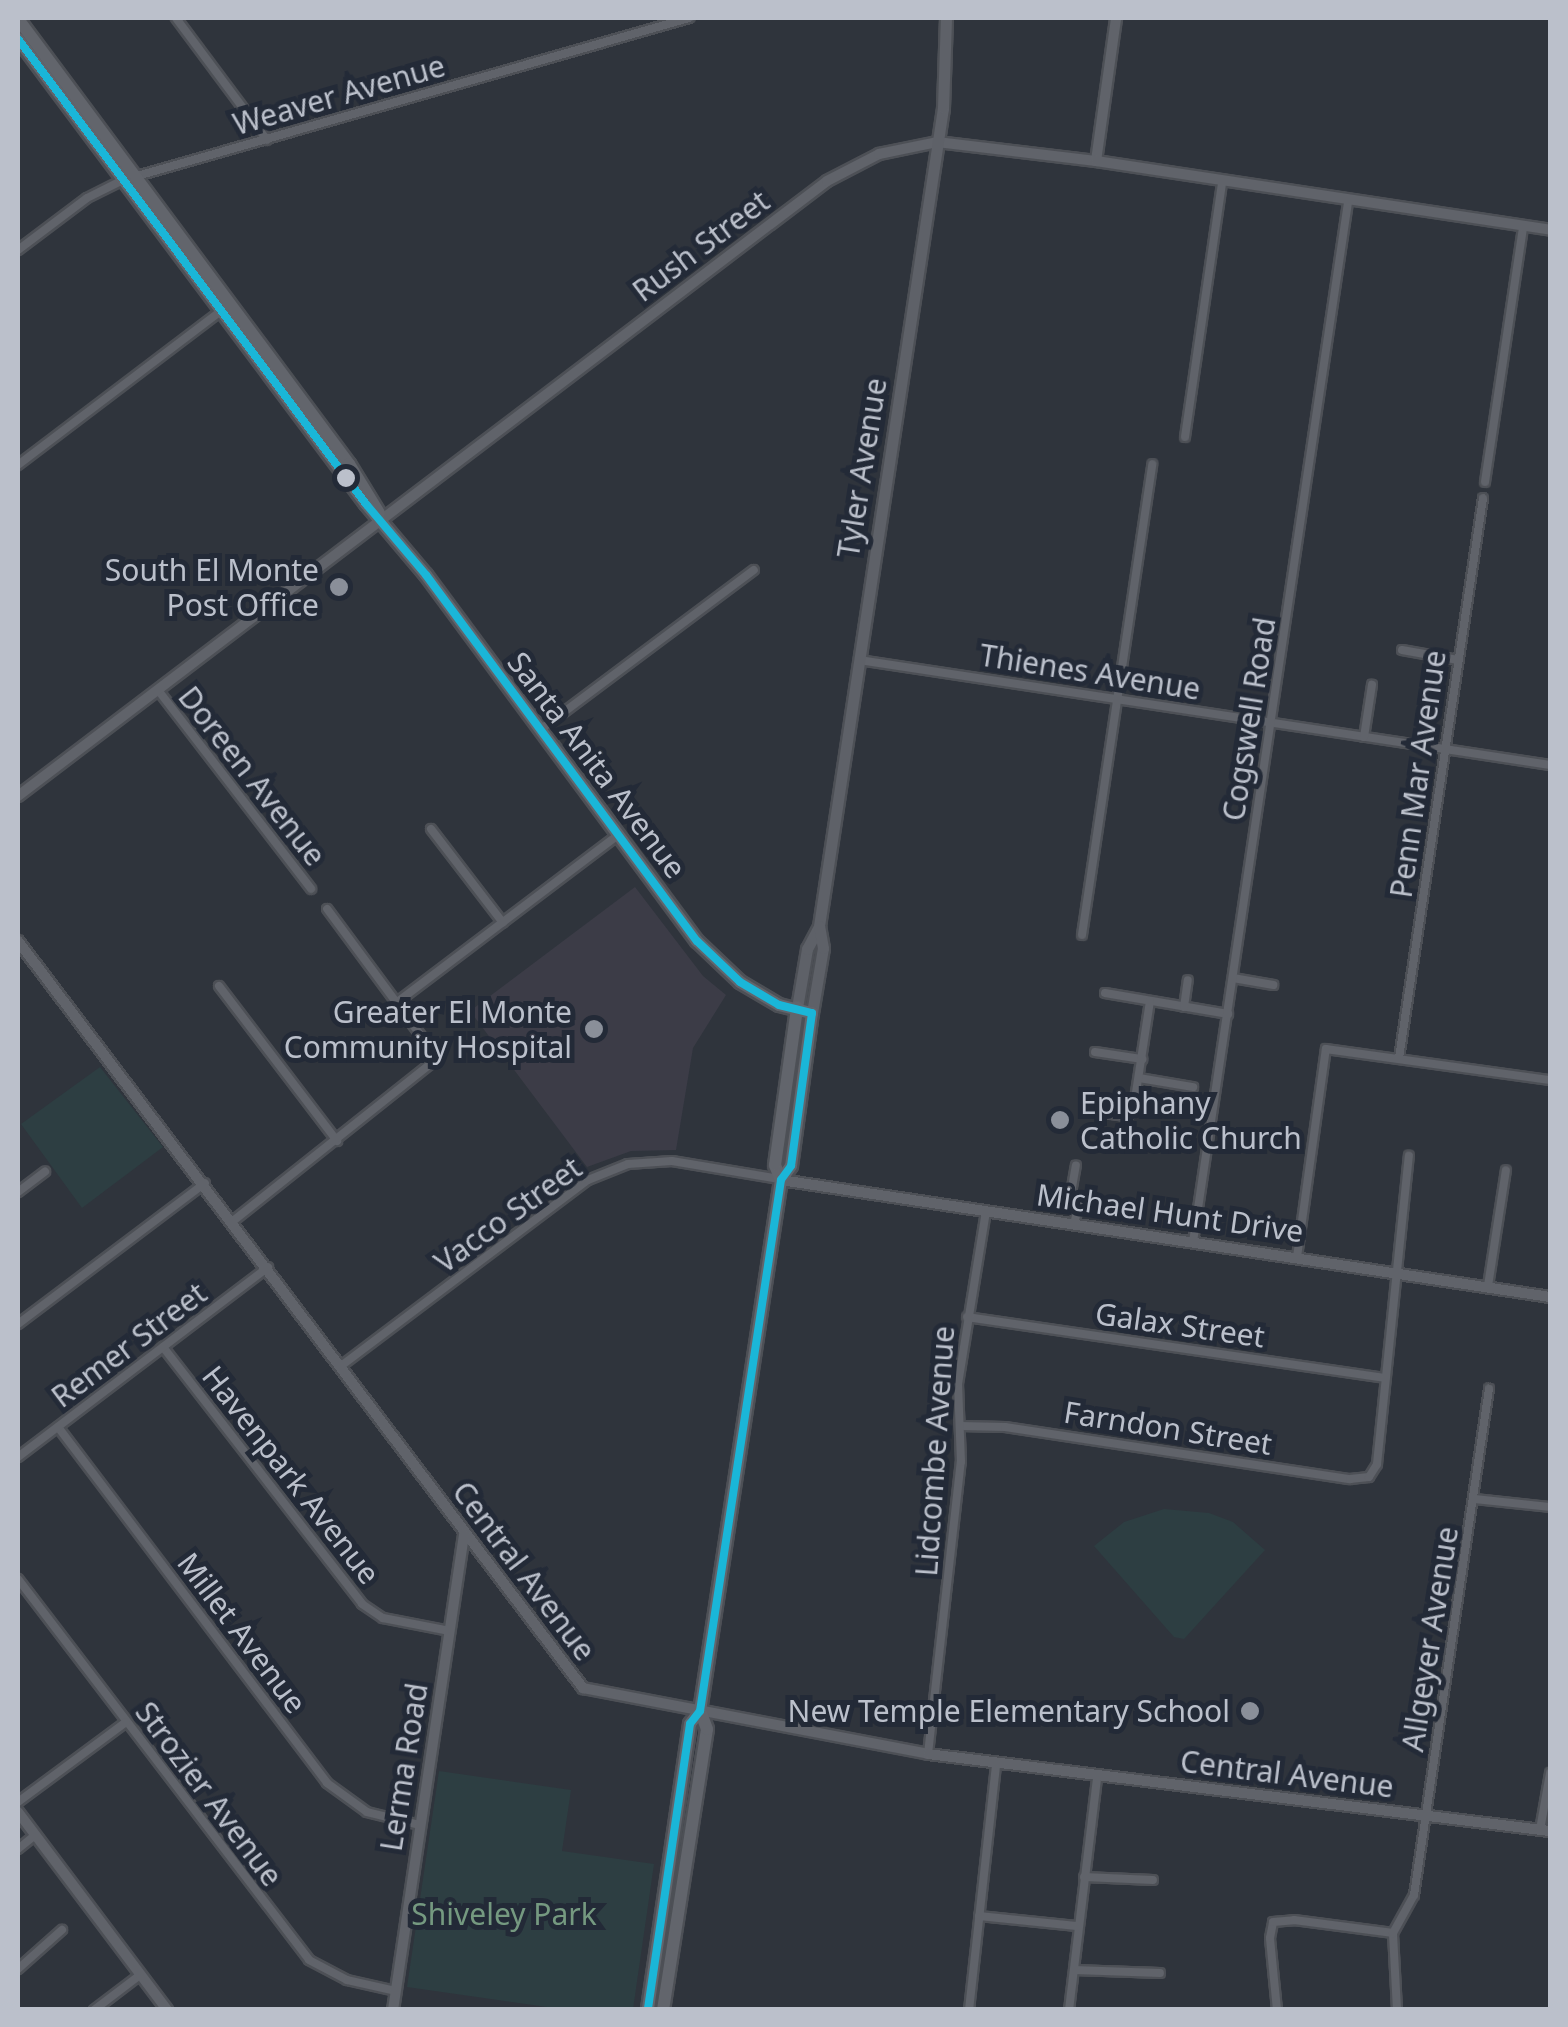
<!DOCTYPE html>
<style>
body{margin:0}
#map{position:relative;width:1568px;height:2027px;overflow:hidden;background:#2f343c;font-family:"Noto Sans",sans-serif}
div>[style]{position:absolute}
[style*='--x']{left:calc(var(--x)*1px);top:calc(var(--y)*1px);width:calc(var(--w)*1px);rotate:calc(var(--a)*1deg)}
.medical>*{inset:0;background:#3c3c47}
.green>*{inset:0;background:#2d3e42}
.roads{filter:drop-shadow(2px 0 #4d5056) drop-shadow(-2px 0 #4d5056) drop-shadow(0 2px #4d5056) drop-shadow(0 -2px #4d5056)}
.minor>*{height:8px;margin:-4px;padding:0 4px;transform-origin:4px;border-radius:4px;background:#60636a}
.tertiary>*{height:10px;margin:-5px;padding:0 5px;transform-origin:5px;border-radius:5px;background:#60636a}
.secondary>*{height:11px;margin:-5.5px;padding:0 5.5px;transform-origin:5.5px;border-radius:5.5px;background:#5e6168}
.primary>*{height:12px;margin:-6px;padding:0 6px;transform-origin:6px;border-radius:6px;background:#62656c}
.bus-1>*{height:8px;margin:-4px;padding:0 4px;transform-origin:4px;border-radius:4px;background:#1ab6d8}
.dots>*{width:28px;height:28px;translate:-50% -50%;box-sizing:border-box;border:5px solid #232a37;border-radius:50%}
span{translate:-50% -50%;white-space:nowrap;text-align:center;line-height:1.15;-webkit-text-stroke:10px #232a37;paint-order:stroke}
.street-label{font-size:30px;color:#bbc0cb}
.poi-label{font-size:30px;color:#bbc0cb}
.right{translate:-100% -50%;text-align:right}
.left{translate:0 -50%;text-align:left}
.park-label{font-size:30px;color:#759980}
.frame{position:absolute;inset:0;border:20px solid #bbc0cb;pointer-events:none}
</style>
<div id="map">
<div class="medical">
<i style="clip-path:polygon(635px 887px,703px 976px,726px 995px,693px 1048px,676px 1150px,631px 1151px,587px 1167px,470px 1011px)"></i>
</div>
<div class="green">
<i style="clip-path:polygon(100px 1067px,163px 1147px,82px 1208px,21px 1124px)"></i>
<i style="clip-path:polygon(1164px 1509px,1209px 1513px,1233px 1522px,1265px 1550px,1184px 1639px,1174px 1637px,1094px 1546px,1124px 1522px)"></i>
<i style="clip-path:polygon(439px 1771px,571px 1790px,562px 1851px,654px 1864px,633px 2009px,561px 2009px,407px 1987px)"></i>
</div>
<div class="roads">
<div class="minor">
<i style="--x:176;--y:18;--w:152;--a:53.3"></i>
<i style="--x:18;--y:250;--w:86;--a:-37"></i>
<i style="--x:87;--y:198;--w:40;--a:-26.6"></i>
<i style="--x:123;--y:180;--w:589;--a:-15.97"></i>
<i style="--x:1185;--y:437;--w:257;--a:-81.7"></i>
<i style="--x:18;--y:465;--w:255;--a:-37.2"></i>
<i style="--x:1485;--y:482;--w:258;--a:-81.5"></i>
<i style="--x:1402;--y:650;--w:57;--a:10.1"></i>
<i style="--x:859;--y:660;--w:699;--a:8.64"></i>
<i style="--x:158;--y:690;--w:251;--a:52.4"></i>
<i style="--x:540;--y:730;--w:267;--a:-36.8"></i>
<i style="--x:1364;--y:737;--w:53;--a:-81.3"></i>
<i style="--x:431;--y:829;--w:118;--a:52.5"></i>
<i style="--x:1082;--y:935;--w:476;--a:-81.5"></i>
<i style="--x:1233;--y:978;--w:41;--a:9.9"></i>
<i style="--x:219;--y:986;--w:195;--a:52.7"></i>
<i style="--x:1105;--y:993;--w:125;--a:9.7"></i>
<i style="--x:396;--y:1003;--w:278;--a:-37.1"></i>
<i style="--x:1184;--y:1007;--w:27;--a:-82"></i>
<i style="--x:1095;--y:1052;--w:48;--a:8.5"></i>
<i style="--x:1399;--y:1058;--w:566;--a:-81.47"></i>
<i style="--x:1139;--y:1078;--w:55;--a:9.5"></i>
<i style="--x:1089;--y:1111;--w:37;--a:8"></i>
<i style="--x:1126;--y:1116;--w:8;--a:-30"></i>
<i style="--x:1133;--y:1112;--w:112;--a:-81.3"></i>
<i style="--x:18;--y:1192;--w:34;--a:-37"></i>
<i style="--x:233;--y:1221;--w:256;--a:-38.5"></i>
<i style="--x:433;--y:1062;--w:10;--a:-90"></i>
<i style="--x:433;--y:1052;--w:178;--a:-126.5"></i>
<i style="--x:1074;--y:1224;--w:21;--a:-76"></i>
<i style="--x:1079;--y:1204;--w:8;--a:-166"></i>
<i style="--x:1071;--y:1202;--w:9;--a:-90"></i>
<i style="--x:1071;--y:1193;--w:28;--a:-80"></i>
<i style="--x:1193;--y:1242;--w:1050;--a:-81.52"></i>
<i style="--x:1297;--y:1257;--w:210;--a:-82.1"></i>
<i style="--x:1326;--y:1049;--w:226;--a:7.9"></i>
<i style="--x:1488;--y:1286;--w:117;--a:-81.2"></i>
<i style="--x:967;--y:1317;--w:423;--a:8.3"></i>
<i style="--x:18;--y:1324;--w:234;--a:-37"></i>
<i style="--x:163;--y:1347;--w:325;--a:52.2"></i>
<i style="--x:362;--y:1604;--w:25;--a:34"></i>
<i style="--x:383;--y:1618;--w:68;--a:11"></i>
<i style="--x:341;--y:1366;--w:309;--a:-37"></i>
<i style="--x:588;--y:1180;--w:43;--a:-21.8"></i>
<i style="--x:628;--y:1164;--w:44;--a:-3.9"></i>
<i style="--x:672;--y:1161;--w:109;--a:9.5"></i>
<i style="--x:960;--y:1426;--w:45;--a:1.3"></i>
<i style="--x:1005;--y:1427;--w:349;--a:8.6"></i>
<i style="--x:1350;--y:1479;--w:19;--a:-6"></i>
<i style="--x:1369;--y:1477;--w:15;--a:-58"></i>
<i style="--x:1377;--y:1464;--w:310;--a:-84.1"></i>
<i style="--x:58;--y:1427;--w:446;--a:52.9"></i>
<i style="--x:327;--y:1783;--w:49;--a:35.9"></i>
<i style="--x:367;--y:1812;--w:55;--a:13.8"></i>
<i style="--x:18;--y:1457;--w:314;--a:-37.2"></i>
<i style="--x:1474;--y:1499;--w:76;--a:6"></i>
<i style="--x:18;--y:1579;--w:479;--a:52.6"></i>
<i style="--x:309;--y:1960;--w:43;--a:27.8"></i>
<i style="--x:347;--y:1980;--w:50;--a:12.7"></i>
<i style="--x:928;--y:1754;--w:294;--a:-83.6"></i>
<i style="--x:961;--y:1462;--w:78;--a:-92.2"></i>
<i style="--x:958;--y:1384;--w:174;--a:-80.8"></i>
<i style="--x:18;--y:1802;--w:134;--a:-36.5"></i>
<i style="--x:1540;--y:1830;--w:58;--a:-80"></i>
<i style="--x:18;--y:1849;--w:22;--a:-39"></i>
<i style="--x:1084;--y:1877;--w:69;--a:2.5"></i>
<i style="--x:979;--y:1916;--w:98;--a:5.9"></i>
<i style="--x:18;--y:1969;--w:59;--a:-41.6"></i>
<i style="--x:1074;--y:1970;--w:86;--a:2"></i>
<i style="--x:94;--y:2010;--w:58;--a:-37.3"></i>
<i style="--x:969;--y:2010;--w:247;--a:-83.7"></i>
<i style="--x:1069;--y:2010;--w:235;--a:-83.1"></i>
<i style="--x:1277;--y:2010;--w:72;--a:-95.6"></i>
<i style="--x:1270;--y:1938;--w:16;--a:-79"></i>
<i style="--x:1273;--y:1922;--w:21;--a:-5"></i>
<i style="--x:1294;--y:1920;--w:100;--a:7.5"></i>
<i style="--x:1397;--y:2010;--w:77;--a:-93"></i>
<i style="--x:1393;--y:1933;--w:43;--a:-61.1"></i>
<i style="--x:1414;--y:1895;--w:512;--a:-81.57"></i>
</div>
<div class="tertiary">
<i style="--x:1096;--y:161;--w:144;--a:-82"></i>
<i style="--x:18;--y:796;--w:1016;--a:-37.24"></i>
<i style="--x:827;--y:181;--w:59;--a:-27.4"></i>
<i style="--x:879;--y:154;--w:59;--a:-11.7"></i>
<i style="--x:937;--y:142;--w:160;--a:6.8"></i>
<i style="--x:1096;--y:161;--w:459;--a:8.6"></i>
<i style="--x:18;--y:941;--w:937;--a:52.9"></i>
<i style="--x:583;--y:1688;--w:351;--a:10.8"></i>
<i style="--x:928;--y:1754;--w:627;--a:7.06"></i>
<i style="--x:781;--y:1180;--w:778;--a:8.65"></i>
<i style="--x:18;--y:1812;--w:248;--a:53"></i>
<i style="--x:393;--y:2010;--w:481;--a:-81.5"></i>
</div>
<div class="secondary">
<i style="--x:797;--y:1008;--w:60;--a:-80.4"></i>
<i style="--x:807;--y:949;--w:26;--a:-62"></i>
<i style="--x:819;--y:926;--w:827;--a:-81.38"></i>
<i style="--x:943;--y:108;--w:90;--a:-88.1"></i>
<i style="--x:812;--y:1013;--w:66;--a:-80.4"></i>
<i style="--x:823;--y:948;--w:22;--a:-100"></i>
</div>
<div class="primary">
<i style="--x:18;--y:19;--w:555;--a:53.36"></i>
<i style="--x:349;--y:464;--w:57;--a:58.5"></i>
<i style="--x:18;--y:39;--w:581;--a:53.19"></i>
<i style="--x:366;--y:504;--w:93;--a:49.8"></i>
<i style="--x:426;--y:575;--w:455;--a:53.5"></i>
<i style="--x:697;--y:941;--w:59;--a:43.6"></i>
<i style="--x:740;--y:982;--w:45;--a:30.5"></i>
<i style="--x:779;--y:1005;--w:34;--a:14"></i>
<i style="--x:812;--y:1013;--w:154;--a:97.8"></i>
<i style="--x:791;--y:1166;--w:17;--a:126"></i>
<i style="--x:781;--y:1180;--w:537;--a:98.67"></i>
<i style="--x:700;--y:1711;--w:16;--a:128"></i>
<i style="--x:690;--y:1724;--w:289;--a:98.4"></i>
<i style="--x:781;--y:1180;--w:16;--a:-112"></i>
<i style="--x:775;--y:1165;--w:159;--a:-82"></i>
<i style="--x:663;--y:2010;--w:284;--a:-81.1"></i>
<i style="--x:707;--y:1729;--w:19;--a:-111"></i>
</div>
</div>
<div class="bus-1">
<i style="--x:18;--y:39;--w:581;--a:53.19"></i>
<i style="--x:366;--y:504;--w:93;--a:49.8"></i>
<i style="--x:426;--y:575;--w:455;--a:53.5"></i>
<i style="--x:697;--y:941;--w:59;--a:43.6"></i>
<i style="--x:740;--y:982;--w:45;--a:30.5"></i>
<i style="--x:779;--y:1005;--w:34;--a:14"></i>
<i style="--x:812;--y:1013;--w:154;--a:97.8"></i>
<i style="--x:791;--y:1166;--w:17;--a:126"></i>
<i style="--x:781;--y:1180;--w:537;--a:98.67"></i>
<i style="--x:700;--y:1711;--w:16;--a:128"></i>
<i style="--x:690;--y:1724;--w:289;--a:98.4"></i>
</div>
<div class="dots">
<i style="left:346px;top:478px;background:#bbc0cb"></i>
<i style="left:339px;top:587px;background:#8a8f99"></i>
<i style="left:594px;top:1029px;background:#8a8f99"></i>
<i style="left:1060px;top:1120px;background:#8a8f99"></i>
<i style="left:1250px;top:1711px;background:#8a8f99"></i>
</div>
<div class="street-label">
<span style="left:339px;top:95px;rotate:-16deg">Weaver Avenue</span>
<span style="left:701px;top:246px;rotate:-37deg">Rush Street</span>
<span style="left:862px;top:468px;rotate:-81deg">Tyler Avenue</span>
<span style="left:1090px;top:672px;rotate:9deg">Thienes Avenue</span>
<span style="left:1249px;top:719px;rotate:-81deg">Cogswell Road</span>
<span style="left:597px;top:765px;rotate:53deg">Santa Anita Avenue</span>
<span style="left:1418px;top:774px;rotate:-82deg">Penn Mar Avenue</span>
<span style="left:252px;top:776px;rotate:52deg">Doreen Avenue</span>
<span style="left:1170px;top:1213px;rotate:8deg">Michael Hunt Drive</span>
<span style="left:508px;top:1215px;rotate:-36deg">Vacco Street</span>
<span style="left:1180px;top:1325px;rotate:8deg">Galax Street</span>
<span style="left:129px;top:1345px;rotate:-37deg">Remer Street</span>
<span style="left:1168px;top:1428px;rotate:9deg">Farndon Street</span>
<span style="left:935px;top:1451px;rotate:-86deg">Lidcombe Avenue</span>
<span style="left:291px;top:1475px;rotate:52deg">Havenpark Avenue</span>
<span style="left:524px;top:1571px;rotate:53deg">Central Avenue</span>
<span style="left:242px;top:1633px;rotate:53deg">Millet Avenue</span>
<span style="left:1430px;top:1639px;rotate:-81deg">Allgeyer Avenue</span>
<span style="left:404px;top:1767px;rotate:-81deg">Lerma Road</span>
<span style="left:1287px;top:1774px;rotate:7deg">Central Avenue</span>
<span style="left:209px;top:1794px;rotate:53deg">Strozier Avenue</span>
</div>
<div class="poi-label">
<span class="right" style="left:319px;top:587px">South El Monte<br>Post Office</span>
<span class="right" style="left:572px;top:1029px">Greater El Monte<br>Community Hospital</span>
<span class="left" style="left:1080px;top:1120px">Epiphany<br>Catholic Church</span>
<span class="right" style="left:1230px;top:1711px">New Temple Elementary School</span>
</div>
<div class="park-label">
<span style="left:504px;top:1914px">Shiveley Park</span>
</div>
<div class="frame"></div>
</div>
